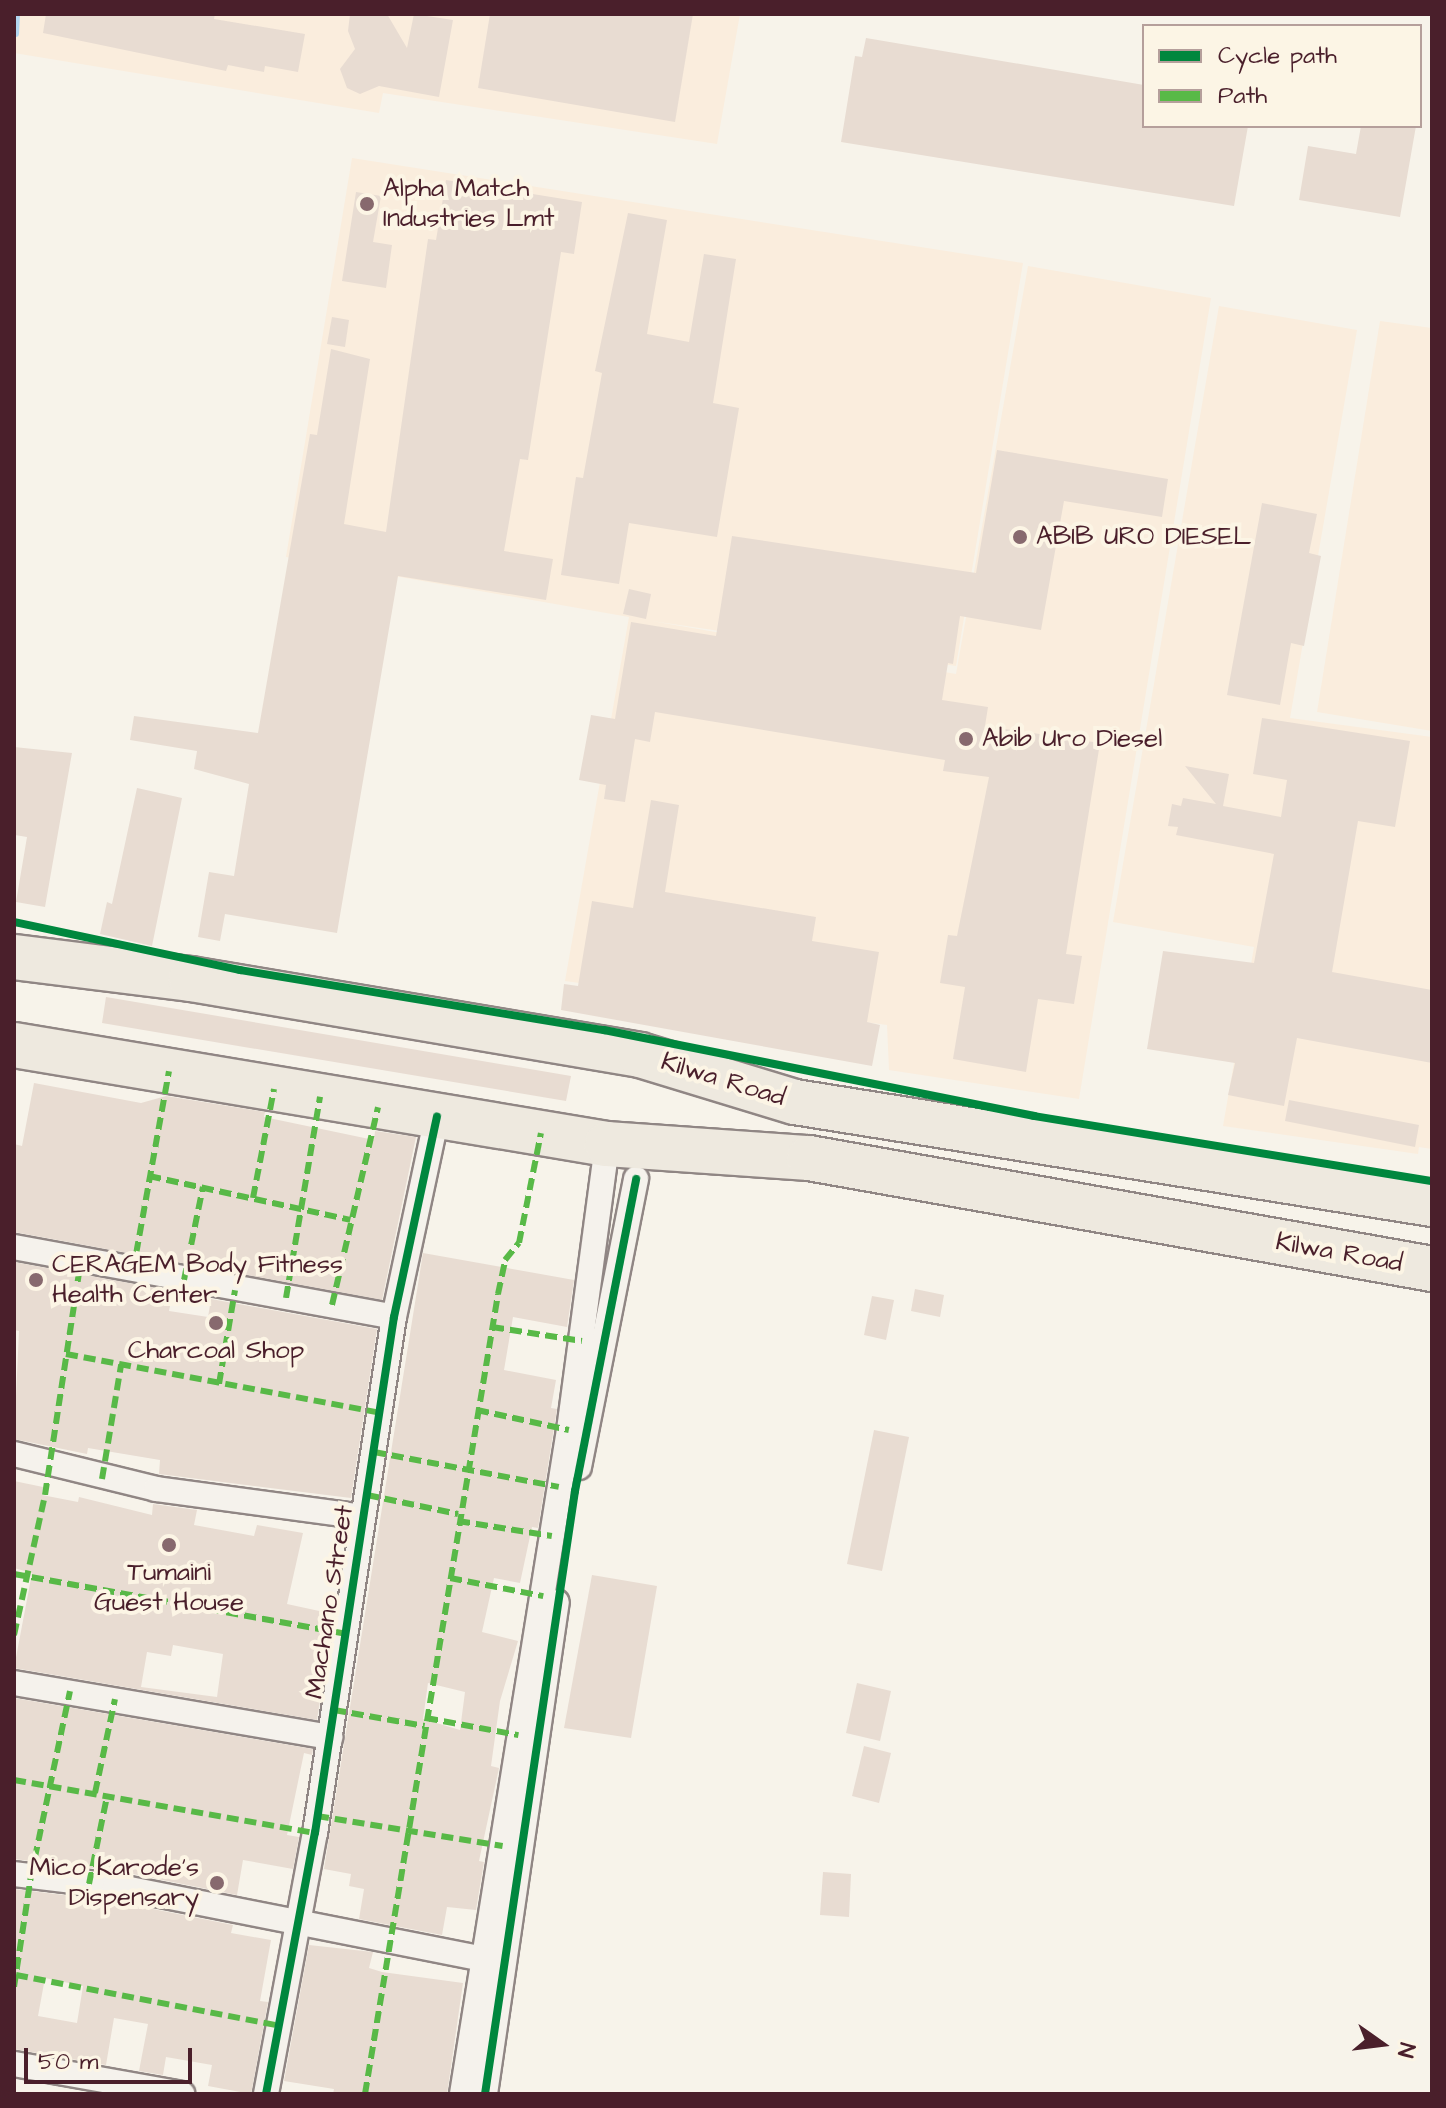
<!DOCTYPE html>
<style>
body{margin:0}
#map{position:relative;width:1446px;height:2108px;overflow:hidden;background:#f7f3ea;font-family:"Architects Daughter",sans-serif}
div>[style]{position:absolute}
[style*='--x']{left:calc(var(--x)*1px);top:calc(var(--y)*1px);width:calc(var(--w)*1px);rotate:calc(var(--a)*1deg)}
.built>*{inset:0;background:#faeddd}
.stream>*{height:7px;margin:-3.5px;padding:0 3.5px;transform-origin:3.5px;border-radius:3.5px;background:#b2d6f0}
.building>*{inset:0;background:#e8dcd2}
.roads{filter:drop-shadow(2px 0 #908684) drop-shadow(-2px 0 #908684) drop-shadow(0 2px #908684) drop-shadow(0 -2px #908684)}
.street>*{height:24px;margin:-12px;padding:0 12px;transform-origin:12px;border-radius:12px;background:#f5f2ec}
.highway>*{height:44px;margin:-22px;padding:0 22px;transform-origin:22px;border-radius:22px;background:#eee9df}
.quiet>*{height:6px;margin-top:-3px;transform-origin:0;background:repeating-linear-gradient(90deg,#58b947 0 12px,transparent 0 18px)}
.cycleway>*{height:8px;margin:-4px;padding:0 4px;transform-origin:4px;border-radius:4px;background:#00873e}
.dots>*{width:22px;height:22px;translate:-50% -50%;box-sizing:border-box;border:4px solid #fcf5e5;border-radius:50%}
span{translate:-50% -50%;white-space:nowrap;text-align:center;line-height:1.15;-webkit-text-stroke:8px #fcf5e5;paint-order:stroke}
.poi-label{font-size:26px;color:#4a1f2b}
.left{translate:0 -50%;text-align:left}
.right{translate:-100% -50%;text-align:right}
.street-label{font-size:26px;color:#4a1f2b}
.frame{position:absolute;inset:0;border:16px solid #4a1f2b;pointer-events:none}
.legend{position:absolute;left:1142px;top:24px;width:280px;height:104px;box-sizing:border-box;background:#fcf5e5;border:2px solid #b59f9b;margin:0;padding:10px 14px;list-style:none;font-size:24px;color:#4a1f2b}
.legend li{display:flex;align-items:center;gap:16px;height:40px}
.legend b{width:40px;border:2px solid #b59f9b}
.north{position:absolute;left:1342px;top:2004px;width:80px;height:80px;-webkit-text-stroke:6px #fcf5e5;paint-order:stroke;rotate:104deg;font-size:22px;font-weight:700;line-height:32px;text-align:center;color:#4a1f2b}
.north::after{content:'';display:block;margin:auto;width:28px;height:36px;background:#4a1f2b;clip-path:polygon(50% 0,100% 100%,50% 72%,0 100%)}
.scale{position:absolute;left:24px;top:2048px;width:168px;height:36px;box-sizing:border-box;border:4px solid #4a1f2b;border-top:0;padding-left:10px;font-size:24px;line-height:28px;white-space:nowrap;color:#4a1f2b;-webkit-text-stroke:6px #fcf5e5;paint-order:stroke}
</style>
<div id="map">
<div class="built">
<i style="clip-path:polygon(14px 14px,740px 14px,717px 144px,383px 93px,379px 113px,14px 53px)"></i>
<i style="clip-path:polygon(352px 158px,1023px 263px,956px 666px,652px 621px,956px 674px,1028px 266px,1211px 298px,1079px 1099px,889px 1070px,887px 1025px,565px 981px,629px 617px,286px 557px)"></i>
<i style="clip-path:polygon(1219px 306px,1357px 330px,1290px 718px,1432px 737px,1432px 1149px,1419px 1147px,1418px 1154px,1223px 1126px,1254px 947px,1113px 922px)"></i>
<i style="clip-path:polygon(1380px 321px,1432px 328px,1432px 731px,1317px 712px)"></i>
</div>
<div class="stream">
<i style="--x:15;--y:33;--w:19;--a:-87"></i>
</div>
<div class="building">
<i style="clip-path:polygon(46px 14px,215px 14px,214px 19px,305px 34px,298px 72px,265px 66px,264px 72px,228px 65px,226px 71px,43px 33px)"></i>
<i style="clip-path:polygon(350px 14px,387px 14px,407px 48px,414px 14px,453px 20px,439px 97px,379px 86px,360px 94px,347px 88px,340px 69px,355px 49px,348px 31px)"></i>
<i style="clip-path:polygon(490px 14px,693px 14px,675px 122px,478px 88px)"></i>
<i style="clip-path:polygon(866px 38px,1144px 85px,1144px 126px,1248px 126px,1234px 206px,841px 142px,855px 56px,862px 57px)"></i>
<i style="clip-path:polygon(1361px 126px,1416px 126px,1400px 217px,1299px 200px,1308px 146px,1356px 154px)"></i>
<i style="clip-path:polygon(446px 180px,582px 202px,574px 254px,561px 252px,528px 460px,520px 459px,504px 551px,553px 559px,546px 600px,398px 576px,337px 933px,225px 914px,220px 941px,198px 937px,209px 872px,234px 876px,249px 784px,194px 769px,197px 751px,130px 740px,134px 716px,258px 733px,310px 434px,317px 435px,331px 349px,370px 359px,344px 524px,386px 532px,428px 239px,436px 240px)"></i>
<i style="clip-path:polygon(356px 192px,381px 196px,373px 242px,392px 245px,386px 288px,342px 281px)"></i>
<i style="clip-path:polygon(628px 213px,667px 220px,647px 334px,689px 342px,704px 254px,736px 259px,713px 403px,739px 408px,717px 537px,629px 523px,619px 584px,561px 575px,576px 477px,583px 478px,602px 373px,595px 371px)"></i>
<i style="clip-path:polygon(332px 317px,349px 320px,345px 347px,327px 344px)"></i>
<i style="clip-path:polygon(997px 450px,1168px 479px,1162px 517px,1064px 501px,1041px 630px,960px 616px,953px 664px,948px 663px,942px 700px,988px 707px,985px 726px,1100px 743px,1066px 954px,1082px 956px,1074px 1004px,1038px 999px,1026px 1072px,953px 1059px,965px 987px,940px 983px,948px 935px,957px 936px,989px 777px,943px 771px,945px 760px,655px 712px,650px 742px,635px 739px,625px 802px,604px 799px,606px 785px,579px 780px,591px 715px,615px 719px,631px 622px,716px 636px,732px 536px,976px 573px)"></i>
<i style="clip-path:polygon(1262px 503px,1317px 514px,1309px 553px,1321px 556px,1304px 646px,1291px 643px,1280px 705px,1227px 695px)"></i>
<i style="clip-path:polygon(629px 589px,651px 594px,646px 619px,623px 614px)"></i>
<i style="clip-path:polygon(1262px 718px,1410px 741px,1395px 827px,1358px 821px,1332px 972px,1432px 990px,1432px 1063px,1297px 1038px,1284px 1106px,1228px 1095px,1235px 1063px,1147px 1049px,1163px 951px,1254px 963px,1274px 854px,1176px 835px,1178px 827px,1168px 826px,1172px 804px,1181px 806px,1183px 798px,1216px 804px,1185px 766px,1229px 774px,1223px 806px,1281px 817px,1287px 780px,1253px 774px)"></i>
<i style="clip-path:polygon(14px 747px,72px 753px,45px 907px,16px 902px,27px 837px,15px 835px)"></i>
<i style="clip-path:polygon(137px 788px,182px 798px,152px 946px,100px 934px,107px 902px,112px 904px)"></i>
<i style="clip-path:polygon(651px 800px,679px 805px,665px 892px,816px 917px,812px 941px,879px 952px,867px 1022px,880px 1025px,872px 1066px,561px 1010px,564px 984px,578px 986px,592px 901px,633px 908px)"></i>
<i style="clip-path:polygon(106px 997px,571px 1076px,566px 1101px,102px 1023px)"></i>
<i style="clip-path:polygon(34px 1083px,141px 1103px,166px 1096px,265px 1112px,264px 1117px,374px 1140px,375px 1131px,416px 1137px,382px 1300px,14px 1232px,14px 1144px,22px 1146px)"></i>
<i style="clip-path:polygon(1289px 1100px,1419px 1125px,1415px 1147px,1285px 1121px)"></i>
<i style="clip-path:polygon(evenodd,423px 1253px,574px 1280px,567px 1327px,513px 1317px,504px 1370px,556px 1380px,551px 1408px,557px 1409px,538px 1528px,532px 1527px,520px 1583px,494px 1578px,482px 1632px,518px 1641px,500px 1701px,491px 1766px,499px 1768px,479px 1861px,484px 1862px,476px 1910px,447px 1907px,442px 1935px,359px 1919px,364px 1889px,349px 1886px,351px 1874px,324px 1869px,423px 1253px,428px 1683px,465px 1692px,460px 1730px,423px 1719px,428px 1683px)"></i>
<i style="clip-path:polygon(14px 1262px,173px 1291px,169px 1311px,208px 1317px,211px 1299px,377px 1329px,351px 1498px,159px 1474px,160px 1460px,88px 1448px,87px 1454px,14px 1439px,19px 1331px,14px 1330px)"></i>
<i style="clip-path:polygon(915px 1289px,944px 1295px,940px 1317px,911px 1311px)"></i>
<i style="clip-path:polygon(872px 1296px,894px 1300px,886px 1340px,864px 1335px)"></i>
<i style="clip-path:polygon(874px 1430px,909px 1437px,882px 1571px,847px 1564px)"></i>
<i style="clip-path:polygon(evenodd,14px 1481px,43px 1487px,42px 1495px,78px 1502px,79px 1497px,152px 1515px,153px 1504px,197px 1510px,194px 1525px,254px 1536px,257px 1525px,303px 1533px,287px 1604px,333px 1614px,317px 1720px,14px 1668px,32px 1573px,14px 1568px,14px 1481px,173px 1645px,223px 1654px,217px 1697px,141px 1687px,147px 1652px,171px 1656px,173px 1645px)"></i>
<i style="clip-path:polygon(592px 1575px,657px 1586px,631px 1738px,564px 1728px)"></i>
<i style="clip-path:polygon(857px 1683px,891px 1691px,880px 1741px,846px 1733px)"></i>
<i style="clip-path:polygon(14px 1698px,313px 1749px,312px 1755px,304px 1753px,287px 1835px,299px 1837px,293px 1869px,243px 1860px,237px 1895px,118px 1871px,14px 1859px)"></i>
<i style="clip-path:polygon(864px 1746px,891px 1753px,879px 1803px,852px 1796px)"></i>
<i style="clip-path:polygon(823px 1872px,851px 1874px,849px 1917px,820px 1915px)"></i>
<i style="clip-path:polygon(evenodd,14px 1889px,113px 1901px,233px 1925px,231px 1933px,271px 1940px,260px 2001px,268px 2002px,251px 2094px,208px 2086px,212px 2065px,166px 2057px,163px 2075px,139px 2071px,148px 2024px,114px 2018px,106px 2065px,14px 2049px,14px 1889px,45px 1978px,83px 1986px,77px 2023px,38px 2016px,45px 1978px)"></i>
<i style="clip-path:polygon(309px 1945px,373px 1952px,369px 1968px,382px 1972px,463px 1983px,447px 2094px,333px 2094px,334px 2089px,284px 2081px)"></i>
</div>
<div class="roads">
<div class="street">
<i style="--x:14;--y:1247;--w:386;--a:10.4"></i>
<i style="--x:14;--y:1454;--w:146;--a:13.8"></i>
<i style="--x:156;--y:1489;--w:208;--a:7.7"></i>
<i style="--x:579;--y:1467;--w:294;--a:-78.8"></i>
<i style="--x:14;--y:1683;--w:321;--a:9.7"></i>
<i style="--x:14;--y:1874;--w:102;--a:6.8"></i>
<i style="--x:115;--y:1886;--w:376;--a:11.2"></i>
<i style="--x:14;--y:2064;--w:171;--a:10.1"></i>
<i style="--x:266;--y:2094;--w:266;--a:-79.4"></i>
<i style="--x:315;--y:1833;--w:522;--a:-81.3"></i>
<i style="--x:394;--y:1317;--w:205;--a:-77.9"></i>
<i style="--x:462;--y:2094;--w:673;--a:-80.85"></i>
<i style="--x:569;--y:1430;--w:289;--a:-82.4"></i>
<i style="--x:485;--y:2094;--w:497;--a:-81.7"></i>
</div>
<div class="highway">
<i style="--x:14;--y:957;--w:178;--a:7.1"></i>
<i style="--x:191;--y:979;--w:455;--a:9.6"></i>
<i style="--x:640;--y:1055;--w:162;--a:16.9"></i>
<i style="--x:795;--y:1102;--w:645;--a:9.1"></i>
<i style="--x:14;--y:1045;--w:601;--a:9.48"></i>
<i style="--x:607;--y:1144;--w:202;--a:4"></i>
<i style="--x:809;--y:1158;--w:633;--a:10.1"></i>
</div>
</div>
<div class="quiet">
<i style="--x:149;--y:1176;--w:206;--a:12.3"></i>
<i style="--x:253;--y:1198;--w:111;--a:-79.1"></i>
<i style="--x:133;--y:1271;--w:203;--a:-79.8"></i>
<i style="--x:184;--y:1280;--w:95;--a:-78.5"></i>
<i style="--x:286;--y:1298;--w:204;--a:-80.4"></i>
<i style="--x:332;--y:1305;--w:203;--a:-76.9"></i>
<i style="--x:492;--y:1327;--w:91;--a:8.8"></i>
<i style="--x:66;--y:1354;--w:320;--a:10.6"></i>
<i style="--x:219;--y:1384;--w:95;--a:-80.3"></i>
<i style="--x:477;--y:1410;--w:94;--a:12.3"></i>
<i style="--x:374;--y:1452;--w:188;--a:10.7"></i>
<i style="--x:102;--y:1479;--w:116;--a:-80.5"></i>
<i style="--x:367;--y:1495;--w:93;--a:11.8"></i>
<i style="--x:458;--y:1521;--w:95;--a:9.1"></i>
<i style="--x:14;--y:1574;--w:337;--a:10.2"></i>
<i style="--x:450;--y:1578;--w:95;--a:11"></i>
<i style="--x:14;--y:1635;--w:143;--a:-77.5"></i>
<i style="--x:45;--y:1495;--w:237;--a:-81.3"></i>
<i style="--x:334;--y:1710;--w:92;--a:10"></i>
<i style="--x:426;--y:1718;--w:94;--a:10.5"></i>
<i style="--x:14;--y:1780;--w:306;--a:10"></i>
<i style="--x:95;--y:1793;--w:96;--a:-78"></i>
<i style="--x:317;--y:1816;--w:188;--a:9.2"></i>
<i style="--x:89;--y:1884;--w:90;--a:-78.4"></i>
<i style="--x:16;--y:1975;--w:269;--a:10.9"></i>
<i style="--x:14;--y:1987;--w:112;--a:-81.3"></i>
<i style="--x:31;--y:1876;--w:189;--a:-78.1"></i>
<i style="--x:365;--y:2094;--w:811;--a:-80.56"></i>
<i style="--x:498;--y:1294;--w:35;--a:-78"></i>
<i style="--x:505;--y:1260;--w:22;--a:-51"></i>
<i style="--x:519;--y:1243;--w:112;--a:-78.7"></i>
</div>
<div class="cycleway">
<i style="--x:14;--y:922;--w:231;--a:12"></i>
<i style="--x:240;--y:970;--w:369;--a:9.4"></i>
<i style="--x:604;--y:1030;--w:439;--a:11.3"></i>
<i style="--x:1034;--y:1116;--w:403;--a:9.3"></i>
<i style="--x:266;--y:2094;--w:266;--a:-79.4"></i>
<i style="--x:315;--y:1833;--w:522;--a:-81.3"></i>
<i style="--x:394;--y:1317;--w:205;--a:-77.9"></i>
<i style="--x:485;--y:2094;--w:610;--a:-81.51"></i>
<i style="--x:575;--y:1491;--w:318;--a:-78.9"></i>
</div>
<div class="dots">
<i style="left:367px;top:204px;background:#87696e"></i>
<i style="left:1020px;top:537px;background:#87696e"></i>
<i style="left:966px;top:739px;background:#87696e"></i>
<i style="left:36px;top:1280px;background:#87696e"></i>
<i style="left:216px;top:1323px;background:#87696e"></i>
<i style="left:169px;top:1545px;background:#87696e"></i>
<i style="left:217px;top:1883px;background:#87696e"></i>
</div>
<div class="poi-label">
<span class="left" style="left:383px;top:204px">Alpha Match<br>Industries Lmt</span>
<span class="left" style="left:1036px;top:537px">ABIB URO DIESEL</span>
<span class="left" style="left:982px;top:739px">Abib Uro Diesel</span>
<span class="left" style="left:52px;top:1280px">CERAGEM Body Fitness<br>Health Center</span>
<span style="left:216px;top:1351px">Charcoal Shop</span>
<span style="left:169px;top:1588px">Tumaini<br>Guest House</span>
<span class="right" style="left:199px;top:1883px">Mico Karode's<br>Dispensary</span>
</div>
<div class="street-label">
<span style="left:723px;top:1080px;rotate:17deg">Kilwa Road</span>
<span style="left:1339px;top:1253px;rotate:10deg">Kilwa Road</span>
<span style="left:330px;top:1602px;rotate:-81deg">Machano Street</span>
</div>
<div class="frame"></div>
<ul class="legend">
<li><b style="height:10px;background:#00873e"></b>Cycle path</li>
<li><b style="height:10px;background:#58b947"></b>Path</li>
</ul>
<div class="north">N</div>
<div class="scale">50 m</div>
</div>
